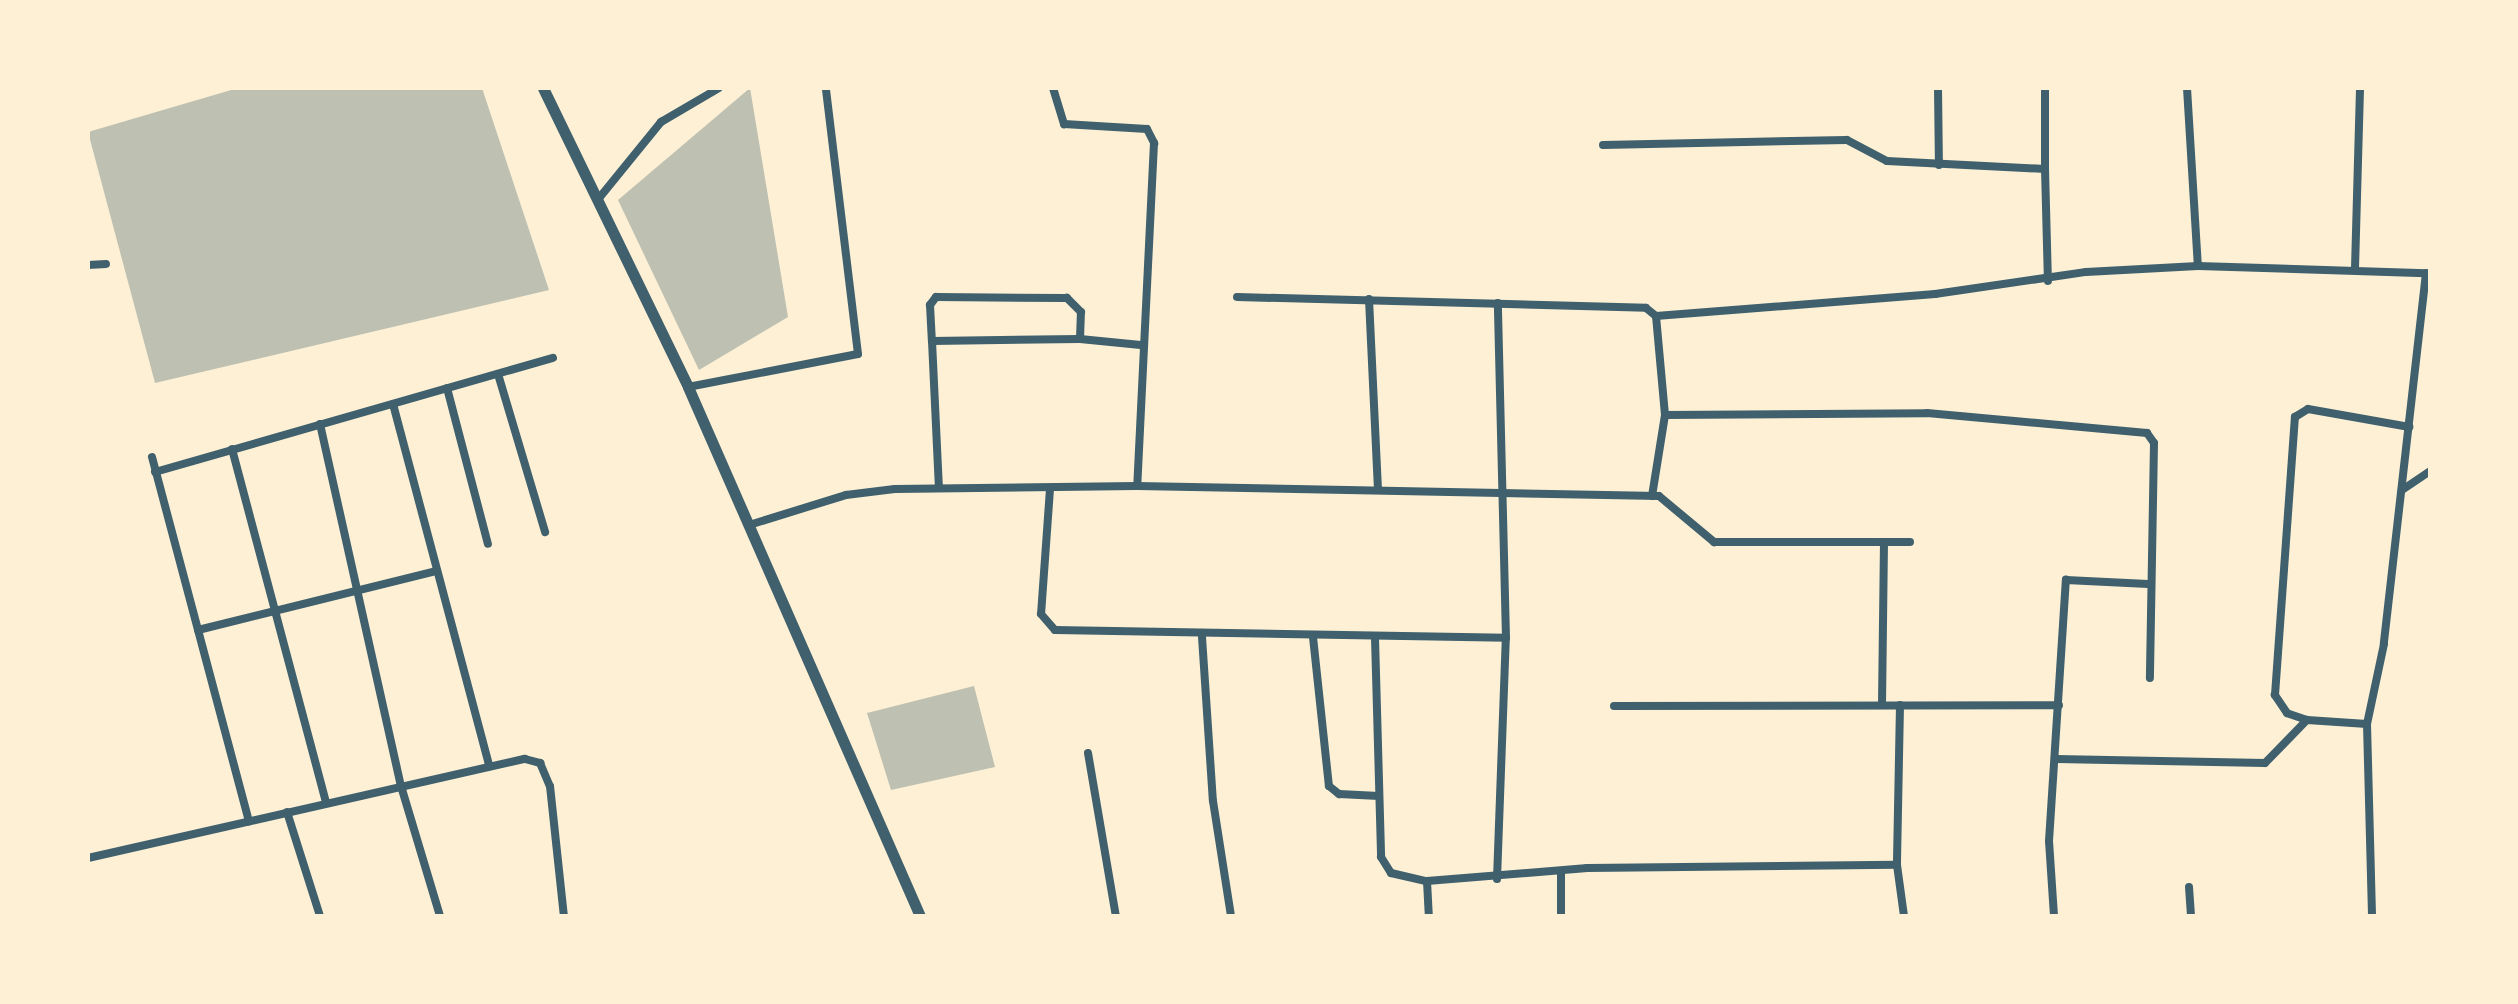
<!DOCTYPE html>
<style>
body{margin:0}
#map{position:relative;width:2518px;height:1004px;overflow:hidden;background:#fdf0d5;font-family:Helvetica,sans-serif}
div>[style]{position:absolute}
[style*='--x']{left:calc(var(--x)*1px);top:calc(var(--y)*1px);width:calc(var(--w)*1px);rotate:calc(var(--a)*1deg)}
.building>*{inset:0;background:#bec0b2}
.minor>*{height:8px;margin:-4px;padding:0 4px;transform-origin:4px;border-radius:4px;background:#3f606c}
.tertiary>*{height:11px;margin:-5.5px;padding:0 5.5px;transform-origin:5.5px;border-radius:5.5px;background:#3f606c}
span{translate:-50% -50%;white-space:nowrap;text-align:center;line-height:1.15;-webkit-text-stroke:7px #fdf0d5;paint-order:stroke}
.frame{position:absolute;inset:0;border:90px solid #fdf0d5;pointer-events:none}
</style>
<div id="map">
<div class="building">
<i style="clip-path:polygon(238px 88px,482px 88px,549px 290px,155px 383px,88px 132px)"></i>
<i style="clip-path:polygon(750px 88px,788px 317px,699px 370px,618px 200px)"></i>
<i style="clip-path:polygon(974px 686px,995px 767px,891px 790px,867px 713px)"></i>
</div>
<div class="minor">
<i style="--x:1053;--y:88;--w:38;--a:73"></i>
<i style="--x:1064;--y:124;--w:83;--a:3.4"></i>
<i style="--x:1147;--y:129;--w:16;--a:63"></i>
<i style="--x:1154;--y:143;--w:343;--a:92.8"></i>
<i style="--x:1938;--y:88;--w:77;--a:89.3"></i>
<i style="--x:2045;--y:88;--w:81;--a:90"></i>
<i style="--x:2187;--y:88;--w:178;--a:86.5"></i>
<i style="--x:1603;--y:145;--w:244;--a:-1.2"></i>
<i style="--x:1847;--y:140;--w:45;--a:27.7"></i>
<i style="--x:1887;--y:161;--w:158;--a:2.9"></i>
<i style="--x:2045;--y:169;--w:112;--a:88.5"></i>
<i style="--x:600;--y:197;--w:97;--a:-50.9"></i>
<i style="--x:661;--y:122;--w:67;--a:-30.4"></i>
<i style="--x:88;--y:265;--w:18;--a:-3"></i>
<i style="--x:2355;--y:268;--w:180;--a:-88.4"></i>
<i style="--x:1237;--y:297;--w:409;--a:1.5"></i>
<i style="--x:1646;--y:308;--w:13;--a:39"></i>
<i style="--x:1656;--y:316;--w:99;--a:84.8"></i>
<i style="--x:1665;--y:415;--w:82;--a:99.1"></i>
<i style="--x:1369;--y:299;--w:191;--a:87.3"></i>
<i style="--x:1656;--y:316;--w:280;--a:-4.5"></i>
<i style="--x:1935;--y:294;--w:153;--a:-8.3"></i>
<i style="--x:2086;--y:272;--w:112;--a:-3.1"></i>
<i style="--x:2198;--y:266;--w:228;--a:1.8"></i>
<i style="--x:2426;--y:273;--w:373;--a:96.5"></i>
<i style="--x:2384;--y:644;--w:82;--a:102"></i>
<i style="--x:2367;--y:724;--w:192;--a:88.5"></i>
<i style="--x:1080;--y:339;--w:61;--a:5.6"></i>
<i style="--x:932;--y:341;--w:148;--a:-0.8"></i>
<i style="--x:1080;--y:339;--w:27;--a:-88"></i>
<i style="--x:1081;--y:312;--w:20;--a:-135"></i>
<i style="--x:1067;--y:298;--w:131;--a:-179.6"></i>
<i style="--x:936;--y:297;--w:10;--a:127"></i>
<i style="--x:930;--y:305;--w:36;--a:87"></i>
<i style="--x:932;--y:341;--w:146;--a:87.3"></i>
<i style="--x:498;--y:374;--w:165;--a:73.4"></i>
<i style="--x:688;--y:387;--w:173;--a:-11"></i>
<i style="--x:858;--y:354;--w:268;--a:-96.9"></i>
<i style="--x:447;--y:388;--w:161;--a:75.3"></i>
<i style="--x:393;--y:404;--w:375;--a:75.1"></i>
<i style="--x:1665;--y:415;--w:262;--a:-0.4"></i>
<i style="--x:1927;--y:413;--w:221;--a:5.2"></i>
<i style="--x:2147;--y:433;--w:12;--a:55"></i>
<i style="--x:2154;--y:443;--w:235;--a:91"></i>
<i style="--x:320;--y:424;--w:371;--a:77.4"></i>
<i style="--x:401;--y:786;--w:136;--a:73.3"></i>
<i style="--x:232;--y:449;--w:366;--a:75.1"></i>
<i style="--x:152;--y:457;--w:377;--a:75.1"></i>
<i style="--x:155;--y:472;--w:414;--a:-16"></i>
<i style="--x:1050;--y:489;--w:125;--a:94.1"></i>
<i style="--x:1041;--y:614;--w:21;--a:49"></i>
<i style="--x:1055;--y:630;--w:451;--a:1"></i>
<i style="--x:2402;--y:490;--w:34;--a:-34"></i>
<i style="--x:749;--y:525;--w:102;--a:-17.2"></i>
<i style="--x:846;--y:495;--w:49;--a:-7"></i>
<i style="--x:895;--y:489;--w:242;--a:-0.7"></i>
<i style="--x:1137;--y:486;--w:522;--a:1.1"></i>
<i style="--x:1659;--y:496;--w:72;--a:39.9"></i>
<i style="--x:1714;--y:542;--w:196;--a:0"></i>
<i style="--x:198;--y:630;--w:245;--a:-13.9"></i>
<i style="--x:1202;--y:637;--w:164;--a:86.2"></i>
<i style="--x:1213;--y:801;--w:116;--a:81.1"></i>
<i style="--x:1313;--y:637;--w:150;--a:83.9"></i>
<i style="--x:1329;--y:786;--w:13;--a:39"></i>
<i style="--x:1339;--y:794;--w:40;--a:2.9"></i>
<i style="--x:1375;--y:638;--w:219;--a:88.4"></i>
<i style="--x:1381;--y:857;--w:19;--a:58"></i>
<i style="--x:1391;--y:873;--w:37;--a:13"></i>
<i style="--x:1427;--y:881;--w:161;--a:-4.6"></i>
<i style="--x:1587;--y:868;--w:310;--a:-0.6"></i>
<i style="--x:1882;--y:705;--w:163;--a:-89.3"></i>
<i style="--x:1900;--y:705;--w:160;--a:91.1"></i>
<i style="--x:1897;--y:865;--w:51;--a:82.2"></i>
<i style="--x:1614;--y:706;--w:445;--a:-0.1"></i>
<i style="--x:2367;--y:724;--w:60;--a:-176.2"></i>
<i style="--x:2307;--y:720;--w:21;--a:-161"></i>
<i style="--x:2287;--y:713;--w:22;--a:-124"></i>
<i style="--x:2275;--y:695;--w:279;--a:-85.9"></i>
<i style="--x:2295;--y:417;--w:15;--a:-32"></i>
<i style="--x:2308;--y:409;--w:103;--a:10.1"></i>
<i style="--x:1088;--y:753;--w:165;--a:80.3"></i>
<i style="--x:2056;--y:759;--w:209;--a:1.1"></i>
<i style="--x:2265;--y:763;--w:60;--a:-45.7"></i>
<i style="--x:287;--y:812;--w:109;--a:72.4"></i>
<i style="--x:88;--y:858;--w:448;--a:-12.8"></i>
<i style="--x:525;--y:759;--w:16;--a:15"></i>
<i style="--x:540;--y:763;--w:25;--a:67"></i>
<i style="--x:550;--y:786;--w:131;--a:83.9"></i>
<i style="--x:1497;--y:879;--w:241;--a:-87.9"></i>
<i style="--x:1506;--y:638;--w:335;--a:-91.4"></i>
<i style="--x:1427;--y:881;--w:35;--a:87"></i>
<i style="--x:2189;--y:887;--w:29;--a:86"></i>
<i style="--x:1561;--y:916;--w:43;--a:-90"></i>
<i style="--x:2054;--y:916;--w:75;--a:-93.8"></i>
<i style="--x:2049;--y:841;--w:262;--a:-86.3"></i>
<i style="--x:2066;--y:580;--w:82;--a:2.8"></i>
</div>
<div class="tertiary">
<i style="--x:543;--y:88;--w:332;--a:64.1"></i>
<i style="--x:688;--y:387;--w:578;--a:66.32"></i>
</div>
<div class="frame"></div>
</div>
